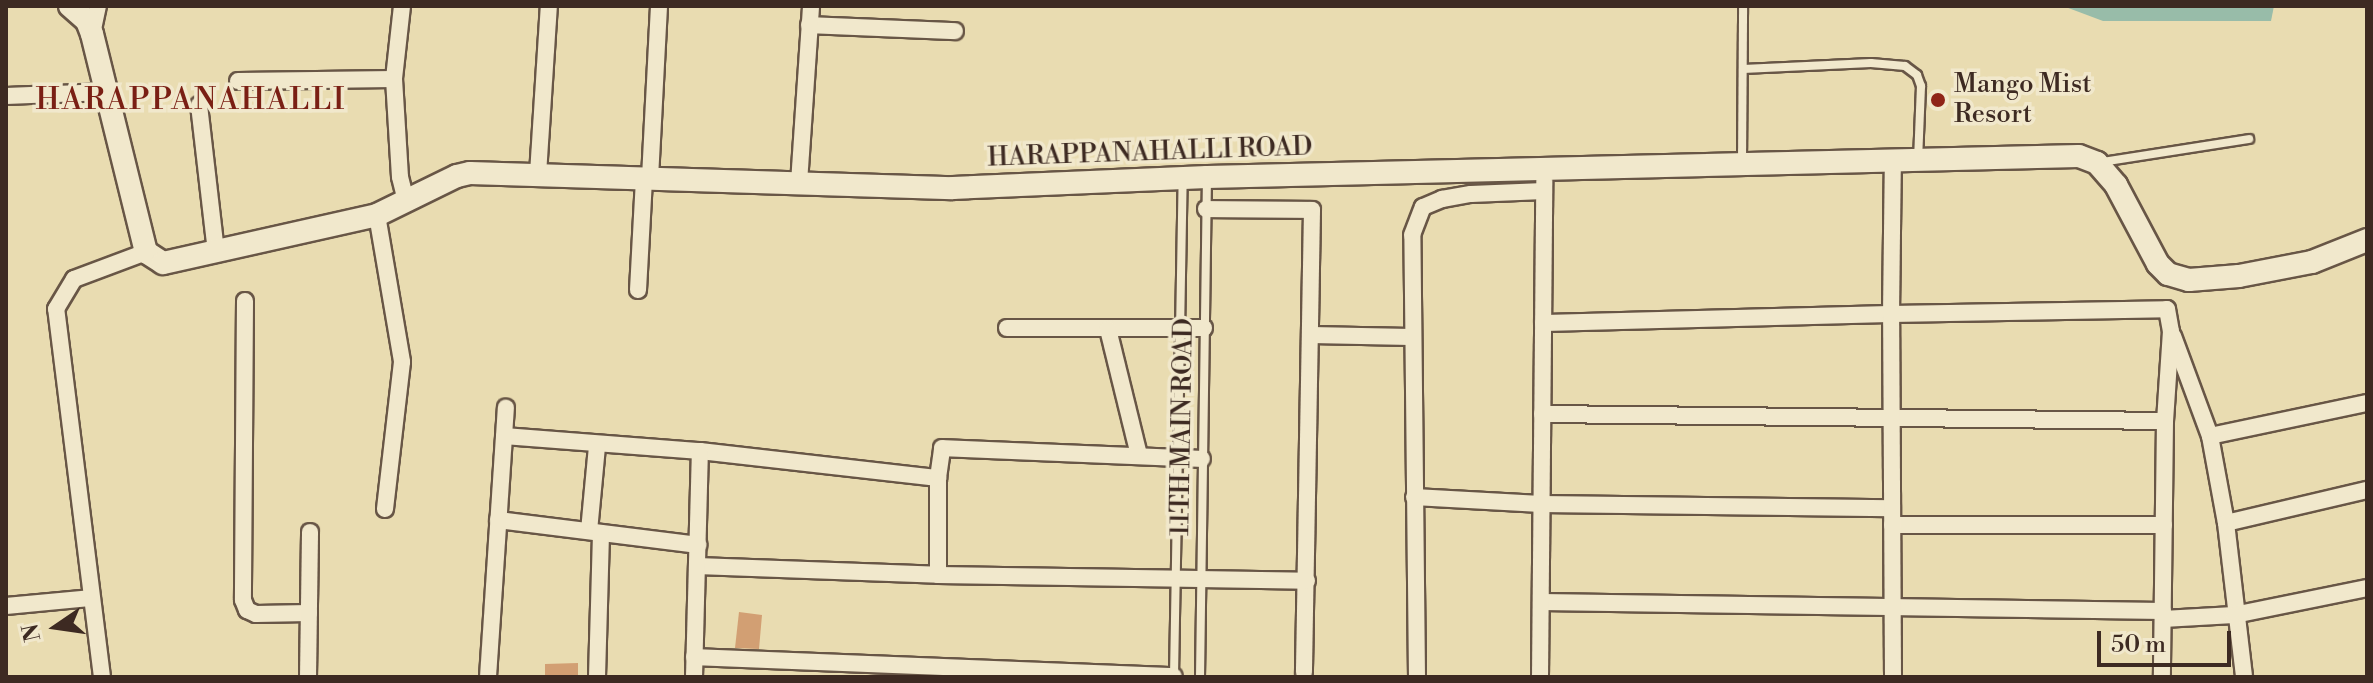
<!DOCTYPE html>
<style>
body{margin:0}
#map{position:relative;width:2373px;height:683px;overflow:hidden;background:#e9dcb1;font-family:"Libre Bodoni",serif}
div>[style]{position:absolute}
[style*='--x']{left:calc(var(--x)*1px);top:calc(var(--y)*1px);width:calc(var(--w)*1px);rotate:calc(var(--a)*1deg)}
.water>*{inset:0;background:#98bca9}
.building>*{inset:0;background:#d29f73}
.roads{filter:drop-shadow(2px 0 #685646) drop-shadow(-2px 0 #685646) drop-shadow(0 2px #685646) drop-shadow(0 -2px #685646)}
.lane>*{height:8px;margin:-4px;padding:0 4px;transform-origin:4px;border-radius:4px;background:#f1e8cc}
.street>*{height:16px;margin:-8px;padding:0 8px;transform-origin:8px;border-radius:8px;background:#f1e8cc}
.secondary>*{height:22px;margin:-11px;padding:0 11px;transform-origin:11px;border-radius:11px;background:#f1e8cc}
.dots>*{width:22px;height:22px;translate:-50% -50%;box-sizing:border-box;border:4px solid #f1e8cc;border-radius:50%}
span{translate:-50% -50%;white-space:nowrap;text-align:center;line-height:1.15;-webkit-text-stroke:7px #f1e8cc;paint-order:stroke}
.poi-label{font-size:26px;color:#3d2a22}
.left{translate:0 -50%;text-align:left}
.street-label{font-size:26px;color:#3d2a22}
.quarter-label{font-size:30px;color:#7a1f14;letter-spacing:2px}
.frame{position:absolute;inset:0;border:8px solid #3d2a22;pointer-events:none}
.north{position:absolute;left:16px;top:587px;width:80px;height:80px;-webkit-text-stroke:6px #f1e8cc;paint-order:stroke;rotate:257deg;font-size:22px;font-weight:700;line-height:32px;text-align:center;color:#3d2a22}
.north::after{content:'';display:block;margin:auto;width:28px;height:36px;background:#3d2a22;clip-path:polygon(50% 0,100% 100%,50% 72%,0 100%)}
.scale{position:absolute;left:2097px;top:631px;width:134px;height:36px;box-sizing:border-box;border:4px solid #3d2a22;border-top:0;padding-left:10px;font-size:24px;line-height:28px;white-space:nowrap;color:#3d2a22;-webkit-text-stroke:6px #f1e8cc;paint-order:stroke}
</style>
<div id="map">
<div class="water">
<i style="clip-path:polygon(2063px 6px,2274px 6px,2271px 21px,2103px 21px)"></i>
</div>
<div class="building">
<i style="clip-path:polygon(739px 612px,762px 615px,759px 649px,735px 648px)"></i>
<i style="clip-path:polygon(578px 663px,578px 677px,545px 677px,545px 664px)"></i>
</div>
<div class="roads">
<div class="lane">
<i style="--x:1743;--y:69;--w:128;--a:-2.7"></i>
<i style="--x:1871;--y:63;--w:34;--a:5"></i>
<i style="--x:1905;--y:66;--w:15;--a:37"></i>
<i style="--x:1917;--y:75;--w:12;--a:70"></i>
<i style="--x:1921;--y:86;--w:74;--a:92.3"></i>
<i style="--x:2102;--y:162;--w:149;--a:-8.9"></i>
<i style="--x:1742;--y:163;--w:157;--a:-89.6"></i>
<i style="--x:1174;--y:676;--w:497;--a:-89"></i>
<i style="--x:1200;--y:677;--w:499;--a:-89.2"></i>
</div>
<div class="street">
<i style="--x:402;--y:6;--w:73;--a:96.3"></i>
<i style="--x:394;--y:79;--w:98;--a:86.5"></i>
<i style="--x:400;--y:177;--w:25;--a:76"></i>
<i style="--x:809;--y:25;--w:146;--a:2.4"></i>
<i style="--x:92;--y:34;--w:29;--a:-78"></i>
<i style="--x:238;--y:81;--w:156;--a:-0.7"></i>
<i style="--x:6;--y:96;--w:100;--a:-2.3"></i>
<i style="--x:199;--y:105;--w:147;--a:83.4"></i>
<i style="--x:538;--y:174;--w:168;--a:-86.3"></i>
<i style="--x:650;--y:178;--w:172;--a:-87"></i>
<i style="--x:799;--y:183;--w:177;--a:-86.1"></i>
<i style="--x:1206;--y:209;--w:106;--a:0.5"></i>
<i style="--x:1312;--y:210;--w:462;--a:91"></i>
<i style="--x:377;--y:215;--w:149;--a:80.3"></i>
<i style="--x:402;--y:362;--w:148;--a:96.6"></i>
<i style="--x:638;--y:290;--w:112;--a:-86.9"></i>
<i style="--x:245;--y:301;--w:299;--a:90.4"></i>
<i style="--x:243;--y:600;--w:11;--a:68"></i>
<i style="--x:247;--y:610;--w:10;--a:24"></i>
<i style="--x:256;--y:614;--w:53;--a:-1.1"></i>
<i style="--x:1543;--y:323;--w:348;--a:-1.5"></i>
<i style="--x:1891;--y:314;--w:154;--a:-89.3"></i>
<i style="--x:1007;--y:328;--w:197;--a:0"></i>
<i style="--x:1108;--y:329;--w:130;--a:76.2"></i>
<i style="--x:1311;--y:335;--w:100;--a:1.1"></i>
<i style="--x:2173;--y:336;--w:107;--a:69.7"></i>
<i style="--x:2210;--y:436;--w:88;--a:79.6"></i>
<i style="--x:2226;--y:523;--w:145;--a:-13.2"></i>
<i style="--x:1542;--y:414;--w:623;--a:0.64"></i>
<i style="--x:504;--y:436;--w:197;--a:4.4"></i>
<i style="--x:700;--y:451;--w:240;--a:6.5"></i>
<i style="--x:2210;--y:436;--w:160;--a:-11.9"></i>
<i style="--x:1414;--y:497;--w:127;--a:3.2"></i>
<i style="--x:1541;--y:504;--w:351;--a:0.7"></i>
<i style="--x:498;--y:520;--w:202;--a:7.1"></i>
<i style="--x:2226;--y:523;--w:155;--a:83.3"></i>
<i style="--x:1892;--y:525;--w:272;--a:0"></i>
<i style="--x:589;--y:531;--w:85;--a:-84.6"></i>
<i style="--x:697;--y:566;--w:241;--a:2.1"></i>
<i style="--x:938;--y:575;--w:369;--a:0.9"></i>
<i style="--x:938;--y:575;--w:97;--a:-90"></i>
<i style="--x:938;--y:478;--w:30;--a:-82"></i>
<i style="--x:942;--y:448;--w:260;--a:2.4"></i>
<i style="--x:1541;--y:602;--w:622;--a:0.83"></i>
<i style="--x:6;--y:606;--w:84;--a:-5.4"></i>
<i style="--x:2163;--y:619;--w:71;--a:-3.2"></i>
<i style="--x:2234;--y:615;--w:136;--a:-11.5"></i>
<i style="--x:694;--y:657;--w:480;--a:2.3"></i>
<i style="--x:102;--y:677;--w:371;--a:-97.1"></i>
<i style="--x:56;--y:309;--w:35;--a:-59"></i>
<i style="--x:74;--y:279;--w:77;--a:-20.6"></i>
<i style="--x:308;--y:677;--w:145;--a:-89.2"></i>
<i style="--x:488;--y:677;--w:270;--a:-86.2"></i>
<i style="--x:597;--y:677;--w:144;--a:-88.4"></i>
<i style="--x:694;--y:677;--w:226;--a:-88.5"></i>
<i style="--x:1417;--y:677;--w:442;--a:-90.6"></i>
<i style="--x:1412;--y:235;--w:30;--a:-69"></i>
<i style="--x:1423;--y:207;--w:21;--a:-23"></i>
<i style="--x:1442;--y:199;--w:29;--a:-10"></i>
<i style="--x:1471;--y:194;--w:73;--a:-2.4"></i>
<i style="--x:1540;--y:677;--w:496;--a:-89.5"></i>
<i style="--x:1893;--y:677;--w:363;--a:-90.3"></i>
<i style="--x:1891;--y:314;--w:276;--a:-1"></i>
<i style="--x:2167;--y:309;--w:22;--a:80"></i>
<i style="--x:2171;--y:331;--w:90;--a:93.8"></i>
<i style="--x:2165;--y:421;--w:256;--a:90.7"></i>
</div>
<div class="secondary">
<i style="--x:70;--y:6;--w:23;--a:41"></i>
<i style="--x:87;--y:21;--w:14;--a:69"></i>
<i style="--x:92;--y:34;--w:225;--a:76.1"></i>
<i style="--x:146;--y:252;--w:20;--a:33"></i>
<i style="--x:163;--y:263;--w:219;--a:-12.6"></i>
<i style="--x:377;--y:215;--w:89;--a:-26"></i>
<i style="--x:457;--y:176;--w:13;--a:-13"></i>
<i style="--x:470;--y:173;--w:483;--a:1.8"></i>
<i style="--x:953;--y:188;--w:254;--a:-2.5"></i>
<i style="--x:1207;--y:177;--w:872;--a:-1.38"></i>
<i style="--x:2079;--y:156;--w:19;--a:21"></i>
<i style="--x:2097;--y:163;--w:29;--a:49"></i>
<i style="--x:2116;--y:185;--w:89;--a:62"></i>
<i style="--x:2158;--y:264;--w:14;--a:45"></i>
<i style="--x:2168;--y:274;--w:22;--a:16"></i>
<i style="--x:2189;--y:280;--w:50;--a:-4.6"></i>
<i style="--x:2239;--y:276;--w:74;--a:-10.9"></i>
<i style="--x:2312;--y:262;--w:59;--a:-21.8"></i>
</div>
</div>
<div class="dots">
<i style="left:1938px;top:100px;background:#8f2418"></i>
</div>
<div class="poi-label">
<span class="left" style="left:1954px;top:100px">Mango Mist<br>Resort</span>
</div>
<div class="street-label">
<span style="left:1150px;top:153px;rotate:-2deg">HARAPPANAHALLI ROAD</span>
<span style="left:1183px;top:427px;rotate:-89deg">11TH MAIN ROAD</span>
</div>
<div class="quarter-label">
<span style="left:191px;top:100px">HARAPPANAHALLI</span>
</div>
<div class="frame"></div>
<div class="north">N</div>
<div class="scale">50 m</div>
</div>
